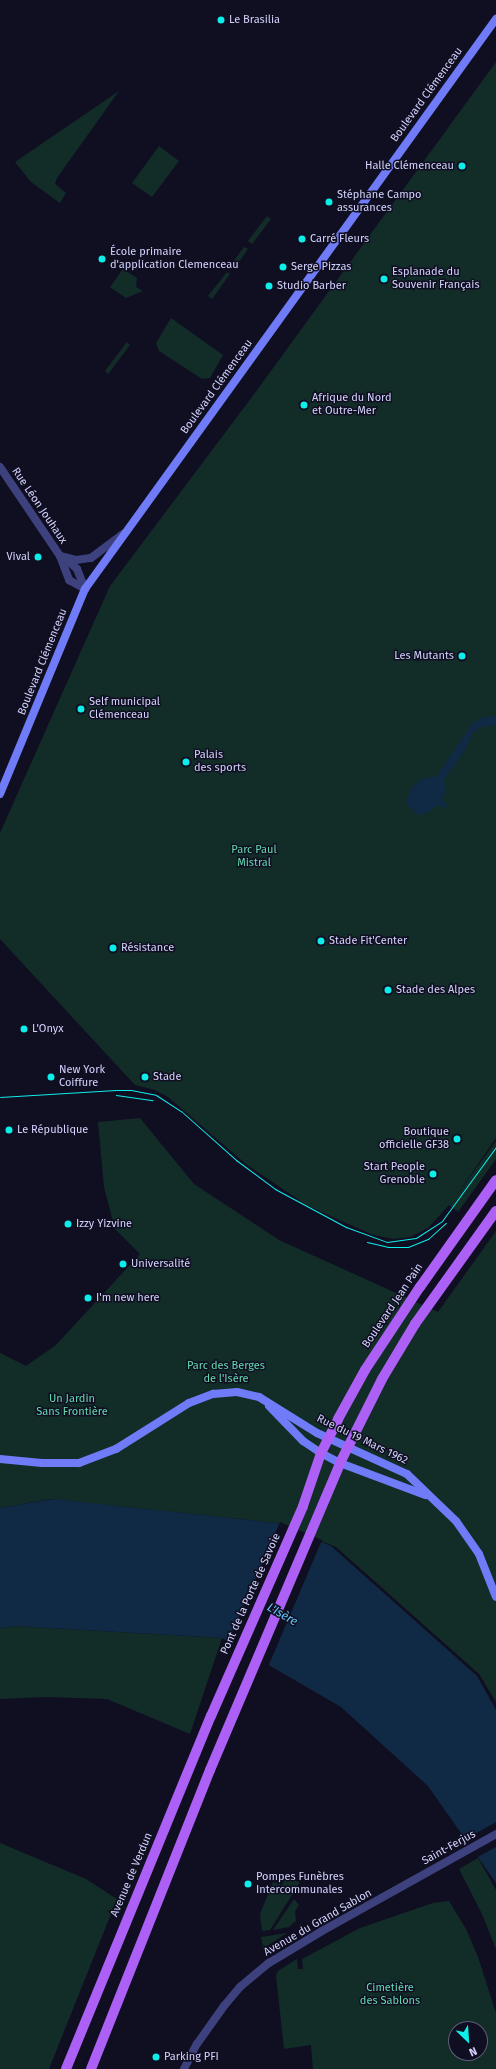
<!DOCTYPE html>
<meta charset="utf-8">
<style>
body{margin:0}
#map{position:relative;width:496px;height:2069px;overflow:hidden;background:#100f22;font-family:"Fira Sans",sans-serif}
div>[style]{position:absolute}
[style*='--x']{left:calc(var(--x)*1px);top:calc(var(--y)*1px);width:calc(var(--w)*1px);rotate:calc(var(--a)*1deg)}
.green>*{inset:0;background:#122c28}
.water>*{inset:0;background:#102a45}
.pier>*{inset:0;background:#100f22}
.tertiary>*{height:8px;margin:-4px;padding:0 4px;transform-origin:4px;border-radius:4px;background:#3d427e}
.secondary>*{height:8px;margin:-4px;padding:0 4px;transform-origin:4px;border-radius:4px;background:#6f7bf7}
.primary>*{height:10px;margin:-5px;padding:0 5px;transform-origin:5px;border-radius:5px;background:#ad60f6}
.tram>*{height:1px;margin:-0.5px;padding:0 0.5px;transform-origin:0.5px;border-radius:0.5px;background:#0deeeb}
.dots>*{width:11px;height:11px;translate:-50% -50%;box-sizing:border-box;border:2px solid #100f22;border-radius:50%}
span{translate:-50% -50%;white-space:nowrap;text-align:center;line-height:1.15;-webkit-text-stroke:3px #100f22;paint-order:stroke}
.poi-label{font-size:11px;color:#d2d2fd}
.left{translate:0 -50%;text-align:left}
.right{translate:-100% -50%;text-align:right}
.street-label{font-size:11px;color:#d2d2fd}
.park-label{font-size:11px;color:#62d8ad}
.water-label{font-size:12px;color:#66c4f7;font-style:italic}
.north{position:absolute;left:448px;top:2021px;width:40px;height:40px;box-sizing:border-box;background:#100f22;border:1px solid #5e5d7a;border-radius:50%;rotate:155deg;font-size:11px;font-weight:700;line-height:16px;text-align:center;color:#d2d2fd}
.north::after{content:'';display:block;margin:auto;width:14px;height:18px;background:#0deeeb;clip-path:polygon(50% 0,100% 100%,50% 72%,0 100%)}
</style>
<div id="map">
<div class="green">
<i style="clip-path:polygon(496px 62px,496px 1138px,454px 1199px,496px 1141px,496px 1159px,458px 1212px,449px 1205px,428px 1228px,410px 1237px,394px 1239px,373px 1235px,308px 1206px,246px 1164px,168px 1097px,155px 1090px,135px 1085px,0 939px,0 833px,110px 586px,249px 401px)"></i>
<i style="clip-path:polygon(119px 91px,57px 178px,55px 184px,66px 193px,60px 203px,31px 182px,15px 162px)"></i>
<i style="clip-path:polygon(159px 146px,179px 161px,152px 197px,132px 183px)"></i>
<i style="clip-path:polygon(267px 216px,271px 219px,252px 244px,248px 241px)"></i>
<i style="clip-path:polygon(244px 247px,248px 249px,234px 269px,230px 266px)"></i>
<i style="clip-path:polygon(123px 269px,137px 278px,136px 287px,143px 291px,126px 298px,110px 287px)"></i>
<i style="clip-path:polygon(227px 272px,230px 274px,212px 299px,208px 296px)"></i>
<i style="clip-path:polygon(171px 318px,223px 355px,210px 378px,202px 379px,159px 351px,156px 343px)"></i>
<i style="clip-path:polygon(127px 342px,130px 345px,108px 374px,105px 371px)"></i>
<i style="clip-path:polygon(140px 1118px,194px 1184px,279px 1240px,438px 1312px,496px 1231px,496px 1702px,479px 1674px,336px 1547px,276px 1523px,51px 1499px,0 1508px,0 1353px,26px 1366px,56px 1345px,140px 1254px,115px 1229px,104px 1187px,98px 1122px)"></i>
<i style="clip-path:polygon(16px 1626px,66px 1629px,222px 1638px,190px 1734px,107px 1699px,45px 1697px,0 1699px,0 1628px)"></i>
<i style="clip-path:polygon(0 1843px,86px 1879px,117px 1899px,49px 2069px,0 2069px)"></i>
<i style="clip-path:polygon(478px 1858px,496px 1890px,496px 1949px,482px 1914px,459px 1869px)"></i>
<i style="clip-path:polygon(285px 1878px,300px 1882px,270px 1930px,262px 1931px,260px 1914px,273px 1882px,282px 1885px)"></i>
<i style="clip-path:polygon(294px 1899px,299px 1905px,295px 1911px,296px 1921px,289px 1927px,273px 1930px)"></i>
<i style="clip-path:polygon(evenodd,449px 1901px,466px 1929px,478px 1957px,496px 2013px,496px 2069px,313px 2069px,311px 2045px,284px 2049px,276px 1976px,278px 1971px,297px 1959px,298px 1969px,303px 1969px,302px 1959px,360px 1928px,433px 1903px,449px 1901px,456px 2029px,480px 2029px,480px 2053px,456px 2053px,456px 2029px)"></i>
<i style="clip-path:polygon(287px 1933px,264px 1948px,263px 1948px,261px 1937px)"></i>
</div>
<div class="water">
<i style="clip-path:polygon(496px 716px,496px 725px,481px 727px,473px 732px,467px 747px,444px 780px,446px 790px,442px 799px,450px 809px,438px 805px,427px 813px,418px 815px,406px 803px,411px 788px,422px 779px,437px 776px,472px 724px,484px 717px)"></i>
<i style="clip-path:polygon(53px 1499px,276px 1523px,331px 1546px,477px 1676px,496px 1710px,496px 1883px,428px 1786px,341px 1707px,222px 1638px,16px 1626px,0 1628px,0 1508px)"></i>
</div>
<div class="pier">
<i style="clip-path:polygon(280px 1522px,322px 1540px,268px 1667px,227px 1644px)"></i>
<i style="clip-path:polygon(496px 1822px,496px 1847px,476px 1858px,464px 1840px)"></i>
</div>
<div class="tertiary">
<i style="--x:0;--y:467;--w:107;--a:56"></i>
<i style="--x:60;--y:556;--w:26;--a:69"></i>
<i style="--x:69;--y:580;--w:18;--a:29"></i>
<i style="--x:60;--y:556;--w:16;--a:14"></i>
<i style="--x:76;--y:560;--w:15;--a:-8"></i>
<i style="--x:91;--y:558;--w:40;--a:-37"></i>
<i style="--x:66;--y:559;--w:15;--a:42"></i>
<i style="--x:77;--y:569;--w:22;--a:68"></i>
<i style="--x:184;--y:2069;--w:28;--a:-63"></i>
<i style="--x:197;--y:2044;--w:47;--a:-54.6"></i>
<i style="--x:224;--y:2006;--w:25;--a:-50"></i>
<i style="--x:240;--y:1987;--w:38;--a:-40"></i>
<i style="--x:269;--y:1963;--w:62;--a:-31.1"></i>
<i style="--x:322;--y:1931;--w:199;--a:-29.1"></i>
</div>
<div class="secondary">
<i style="--x:0;--y:794;--w:222;--a:-67.5"></i>
<i style="--x:85;--y:589;--w:703;--a:-54.21"></i>
<i style="--x:269;--y:1406;--w:49;--a:45.8"></i>
<i style="--x:303;--y:1441;--w:22;--a:34"></i>
<i style="--x:321;--y:1453;--w:21;--a:28"></i>
<i style="--x:340;--y:1463;--w:91;--a:20.6"></i>
<i style="--x:0;--y:1459;--w:42;--a:5.4"></i>
<i style="--x:42;--y:1463;--w:37;--a:0"></i>
<i style="--x:79;--y:1463;--w:40;--a:-21"></i>
<i style="--x:116;--y:1449;--w:86;--a:-32.2"></i>
<i style="--x:189;--y:1403;--w:26;--a:-21"></i>
<i style="--x:213;--y:1394;--w:24;--a:-5"></i>
<i style="--x:237;--y:1392;--w:23;--a:13"></i>
<i style="--x:259;--y:1397;--w:68;--a:31.8"></i>
<i style="--x:317;--y:1433;--w:99;--a:24.5"></i>
<i style="--x:407;--y:1474;--w:68;--a:43.8"></i>
<i style="--x:456;--y:1521;--w:40;--a:55.1"></i>
<i style="--x:479;--y:1554;--w:46;--a:68.4"></i>
</div>
<div class="primary">
<i style="--x:66;--y:2069;--w:382;--a:-67.7"></i>
<i style="--x:211;--y:1716;--w:229;--a:-66.3"></i>
<i style="--x:303;--y:1506;--w:56;--a:-71.2"></i>
<i style="--x:321;--y:1453;--w:38;--a:-63"></i>
<i style="--x:338;--y:1419;--w:56;--a:-61.1"></i>
<i style="--x:365;--y:1370;--w:100;--a:-56.5"></i>
<i style="--x:420;--y:1287;--w:131;--a:-54.6"></i>
<i style="--x:91;--y:2069;--w:322;--a:-68.3"></i>
<i style="--x:210;--y:1770;--w:333;--a:-67"></i>
<i style="--x:340;--y:1463;--w:94;--a:-63.4"></i>
<i style="--x:382;--y:1379;--w:64;--a:-59"></i>
<i style="--x:415;--y:1324;--w:139;--a:-54.4"></i>
</div>
<div class="tram">
<i style="--x:116;--y:1095;--w:37;--a:8"></i>
<i style="--x:0;--y:1097;--w:116;--a:-3.5"></i>
<i style="--x:116;--y:1090;--w:15;--a:0"></i>
<i style="--x:131;--y:1090;--w:25;--a:11"></i>
<i style="--x:156;--y:1095;--w:30;--a:33"></i>
<i style="--x:181;--y:1111;--w:74;--a:41.7"></i>
<i style="--x:236;--y:1160;--w:49;--a:36.6"></i>
<i style="--x:275;--y:1189;--w:81;--a:28.2"></i>
<i style="--x:346;--y:1227;--w:44;--a:20.1"></i>
<i style="--x:387;--y:1242;--w:29;--a:-8"></i>
<i style="--x:416;--y:1238;--w:31;--a:-33"></i>
<i style="--x:442;--y:1221;--w:92;--a:-53.9"></i>
<i style="--x:367;--y:1242;--w:22;--a:13"></i>
<i style="--x:388;--y:1247;--w:20;--a:0"></i>
<i style="--x:408;--y:1247;--w:22;--a:-22"></i>
<i style="--x:428;--y:1239;--w:24;--a:-42"></i>
</div>
<div class="dots">
<i style="left:221px;top:20px;background:#0deeeb"></i>
<i style="left:462px;top:166px;background:#0deeeb"></i>
<i style="left:329px;top:202px;background:#0deeeb"></i>
<i style="left:302px;top:239px;background:#0deeeb"></i>
<i style="left:102px;top:259px;background:#0deeeb"></i>
<i style="left:283px;top:267px;background:#0deeeb"></i>
<i style="left:384px;top:279px;background:#0deeeb"></i>
<i style="left:269px;top:286px;background:#0deeeb"></i>
<i style="left:304px;top:405px;background:#0deeeb"></i>
<i style="left:38px;top:557px;background:#0deeeb"></i>
<i style="left:462px;top:656px;background:#0deeeb"></i>
<i style="left:81px;top:709px;background:#0deeeb"></i>
<i style="left:186px;top:762px;background:#0deeeb"></i>
<i style="left:321px;top:941px;background:#0deeeb"></i>
<i style="left:113px;top:948px;background:#0deeeb"></i>
<i style="left:388px;top:990px;background:#0deeeb"></i>
<i style="left:24px;top:1029px;background:#0deeeb"></i>
<i style="left:51px;top:1077px;background:#0deeeb"></i>
<i style="left:145px;top:1077px;background:#0deeeb"></i>
<i style="left:9px;top:1130px;background:#0deeeb"></i>
<i style="left:457px;top:1139px;background:#0deeeb"></i>
<i style="left:433px;top:1174px;background:#0deeeb"></i>
<i style="left:68px;top:1224px;background:#0deeeb"></i>
<i style="left:123px;top:1264px;background:#0deeeb"></i>
<i style="left:88px;top:1298px;background:#0deeeb"></i>
<i style="left:248px;top:1884px;background:#0deeeb"></i>
<i style="left:156px;top:2057px;background:#0deeeb"></i>
</div>
<div class="poi-label">
<span class="left" style="left:229px;top:20px">Le Brasilia</span>
<span class="right" style="left:454px;top:166px">Halle Clémenceau</span>
<span class="left" style="left:337px;top:202px">Stéphane Campo<br>assurances</span>
<span class="left" style="left:310px;top:239px">Carré Fleurs</span>
<span class="left" style="left:110px;top:259px">École primaire<br>d'application Clemenceau</span>
<span class="left" style="left:291px;top:267px">Serge Pizzas</span>
<span class="left" style="left:392px;top:279px">Esplanade du<br>Souvenir Français</span>
<span class="left" style="left:277px;top:286px">Studio Barber</span>
<span class="left" style="left:312px;top:405px">Afrique du Nord<br>et Outre-Mer</span>
<span class="right" style="left:30px;top:557px">Vival</span>
<span class="right" style="left:454px;top:656px">Les Mutants</span>
<span class="left" style="left:89px;top:709px">Self municipal<br>Clémenceau</span>
<span class="left" style="left:194px;top:762px">Palais<br>des sports</span>
<span class="left" style="left:329px;top:941px">Stade Fit'Center</span>
<span class="left" style="left:121px;top:948px">Résistance</span>
<span class="left" style="left:396px;top:990px">Stade des Alpes</span>
<span class="left" style="left:32px;top:1029px">L'Onyx</span>
<span class="left" style="left:59px;top:1077px">New York<br>Coiffure</span>
<span class="left" style="left:153px;top:1077px">Stade</span>
<span class="left" style="left:17px;top:1130px">Le République</span>
<span class="right" style="left:449px;top:1139px">Boutique<br>officielle GF38</span>
<span class="right" style="left:425px;top:1174px">Start People<br>Grenoble</span>
<span class="left" style="left:76px;top:1224px">Izzy Yizvine</span>
<span class="left" style="left:131px;top:1264px">Universalité</span>
<span class="left" style="left:96px;top:1298px">I'm new here</span>
<span class="left" style="left:256px;top:1884px">Pompes Funèbres<br>Intercommunales</span>
<span class="left" style="left:164px;top:2057px">Parking PFI</span>
</div>
<div class="street-label">
<span style="left:427px;top:95px;rotate:-54deg">Boulevard Clémenceau</span>
<span style="left:217px;top:387px;rotate:-54deg">Boulevard Clémenceau</span>
<span style="left:39px;top:506px;rotate:56deg">Rue Léon Jouhaux</span>
<span style="left:43px;top:662px;rotate:-68deg">Boulevard Clémenceau</span>
<span style="left:393px;top:1306px;rotate:-56deg">Boulevard Jean Pain</span>
<span style="left:362px;top:1440px;rotate:26deg">Rue du 19 Mars 1962</span>
<span style="left:251px;top:1594px;rotate:-66deg">Pont de la Porte de Savoie</span>
<span style="left:449px;top:1848px;rotate:-29deg">Saint-Ferjus</span>
<span style="left:132px;top:1875px;rotate:-67deg">Avenue de Verdun</span>
<span style="left:318px;top:1923px;rotate:-30deg">Avenue du Grand Sablon</span>
</div>
<div class="park-label">
<span style="left:254px;top:857px">Parc Paul<br>Mistral</span>
<span style="left:226px;top:1373px">Parc des Berges<br>de l'Isère</span>
<span style="left:72px;top:1406px">Un Jardin<br>Sans Frontière</span>
<span style="left:390px;top:1995px">Cimetière<br>des Sablons</span>
</div>
<div class="water-label">
<span style="left:282px;top:1615px;rotate:30deg">L'Isère</span>
</div>
<div class="north">N</div>
</div>
